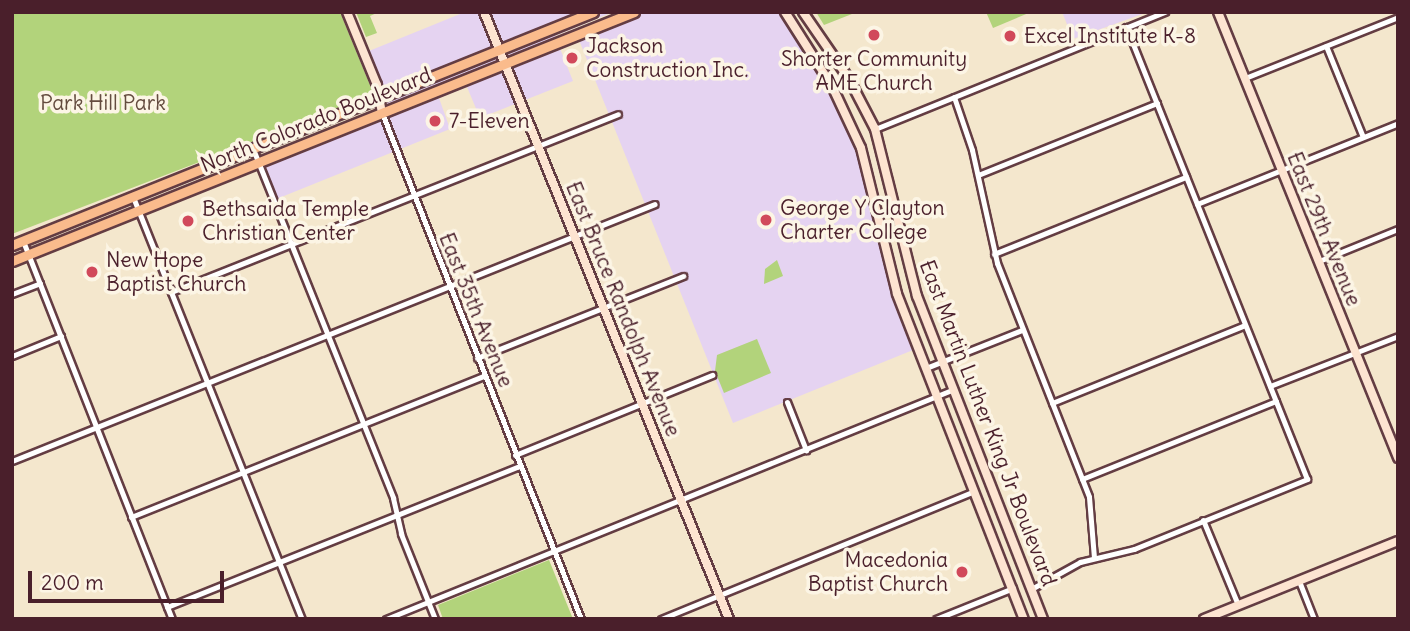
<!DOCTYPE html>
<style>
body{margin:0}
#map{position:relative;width:1410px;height:631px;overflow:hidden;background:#f4e7cd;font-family:Delius,sans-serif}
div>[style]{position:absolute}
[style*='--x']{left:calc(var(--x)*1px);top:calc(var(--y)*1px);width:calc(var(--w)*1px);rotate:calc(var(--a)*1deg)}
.built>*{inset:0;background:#e5d3f1}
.green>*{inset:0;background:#b2d37b}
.roads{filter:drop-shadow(2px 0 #643d43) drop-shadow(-2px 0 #643d43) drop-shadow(0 2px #643d43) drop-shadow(0 -2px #643d43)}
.street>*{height:5px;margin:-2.5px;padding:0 2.5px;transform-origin:2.5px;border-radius:2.5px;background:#fff}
.secondary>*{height:8px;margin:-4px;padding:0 4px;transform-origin:4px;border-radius:4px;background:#fde4d1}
.primary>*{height:9px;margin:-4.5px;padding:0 4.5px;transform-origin:4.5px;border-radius:4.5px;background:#fabb8c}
.dots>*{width:19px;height:19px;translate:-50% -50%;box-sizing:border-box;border:4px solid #fcf5e5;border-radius:50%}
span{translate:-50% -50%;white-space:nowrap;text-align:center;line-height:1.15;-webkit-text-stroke:7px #fcf5e5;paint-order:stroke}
.poi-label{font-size:21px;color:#4a1f2b}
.left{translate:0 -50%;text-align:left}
.right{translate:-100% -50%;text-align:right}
.park-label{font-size:21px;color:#644c3f}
.street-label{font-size:21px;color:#4a1f2b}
.frame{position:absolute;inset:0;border:14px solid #4a1f2b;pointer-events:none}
.scale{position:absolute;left:28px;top:571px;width:196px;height:32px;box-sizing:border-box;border:4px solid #4a1f2b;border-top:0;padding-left:9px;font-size:21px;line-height:24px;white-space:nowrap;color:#4a1f2b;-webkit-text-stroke:5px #fcf5e5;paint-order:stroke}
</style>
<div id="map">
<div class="built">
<i style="clip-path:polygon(465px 12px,613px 12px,555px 36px,573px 81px,480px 118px,467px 87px,439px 98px,450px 129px,274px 200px,259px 163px,382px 113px,364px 53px)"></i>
<i style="clip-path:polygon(634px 12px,785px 12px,861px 148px,885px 251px,918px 348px,733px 423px,577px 35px)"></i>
<i style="clip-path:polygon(1062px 12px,1148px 12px,1073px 39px)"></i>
</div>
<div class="green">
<i style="clip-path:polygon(12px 12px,340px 12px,372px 90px,363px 99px,12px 234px)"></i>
<i style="clip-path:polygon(356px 12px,379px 12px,370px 16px,377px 33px,366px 37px)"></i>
<i style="clip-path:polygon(816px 12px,857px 12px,824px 25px)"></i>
<i style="clip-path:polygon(986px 12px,1031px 12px,993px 28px)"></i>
<i style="clip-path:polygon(777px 260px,783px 276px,764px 284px,765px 269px)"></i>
<i style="clip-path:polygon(757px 339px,771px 373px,724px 393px,715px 371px,717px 355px)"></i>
<i style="clip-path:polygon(549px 560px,573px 619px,443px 619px,438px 605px)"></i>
</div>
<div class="roads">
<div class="street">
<i style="--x:1326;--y:46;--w:98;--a:67.9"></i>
<i style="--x:1245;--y:78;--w:165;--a:-21.7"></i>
<i style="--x:954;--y:97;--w:56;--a:71.2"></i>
<i style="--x:972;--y:150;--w:116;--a:77.5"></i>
<i style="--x:997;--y:263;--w:251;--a:68.5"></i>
<i style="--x:1089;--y:497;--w:61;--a:85.3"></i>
<i style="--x:382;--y:113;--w:544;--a:68.53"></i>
<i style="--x:875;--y:129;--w:313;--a:-22"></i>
<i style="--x:253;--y:149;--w:376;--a:68.1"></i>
<i style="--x:393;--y:498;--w:37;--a:77"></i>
<i style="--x:401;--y:534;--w:92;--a:68.2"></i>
<i style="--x:978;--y:175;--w:193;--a:-21.9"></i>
<i style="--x:133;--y:197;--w:455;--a:68.2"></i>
<i style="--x:1197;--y:204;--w:217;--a:-21.9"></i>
<i style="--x:23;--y:241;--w:406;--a:68.5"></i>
<i style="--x:994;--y:254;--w:207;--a:-21.9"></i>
<i style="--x:1319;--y:261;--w:85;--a:-22.1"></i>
<i style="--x:171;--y:292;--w:481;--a:-21.7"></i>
<i style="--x:12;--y:294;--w:30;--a:-21"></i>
<i style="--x:12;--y:356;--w:53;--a:-22.2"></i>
<i style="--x:477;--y:358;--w:222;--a:-21.7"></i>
<i style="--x:926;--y:368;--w:103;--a:-21.6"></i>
<i style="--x:1270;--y:386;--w:137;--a:-21.3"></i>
<i style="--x:787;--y:402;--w:52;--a:68.4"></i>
<i style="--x:1052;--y:403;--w:208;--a:-22"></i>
<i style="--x:515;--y:455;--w:213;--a:-22.1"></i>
<i style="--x:12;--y:461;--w:692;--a:-21.79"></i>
<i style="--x:1082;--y:479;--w:209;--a:-21.9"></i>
<i style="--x:131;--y:517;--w:380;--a:-21.8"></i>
<i style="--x:1203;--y:520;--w:92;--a:67.6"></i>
<i style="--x:1299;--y:581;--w:41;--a:68.5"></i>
<i style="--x:1033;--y:588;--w:54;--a:-29"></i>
<i style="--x:1080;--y:562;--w:56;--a:-13.5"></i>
<i style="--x:1134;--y:549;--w:187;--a:-22"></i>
<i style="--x:1307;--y:479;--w:487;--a:-111.8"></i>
<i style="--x:167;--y:607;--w:380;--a:-21.8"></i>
<i style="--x:386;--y:619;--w:613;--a:-22.04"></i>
<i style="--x:661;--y:619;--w:338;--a:-22.2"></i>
<i style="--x:936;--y:619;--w:83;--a:-21.9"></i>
</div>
<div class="secondary">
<i style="--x:347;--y:12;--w:79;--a:67.7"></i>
<i style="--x:377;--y:85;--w:28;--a:80"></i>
<i style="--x:484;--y:12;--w:655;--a:68.02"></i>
<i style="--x:785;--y:12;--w:88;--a:57.6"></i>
<i style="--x:832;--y:86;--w:68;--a:64.9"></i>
<i style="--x:861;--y:148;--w:150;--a:76.1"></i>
<i style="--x:897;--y:294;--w:349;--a:68.7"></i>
<i style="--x:803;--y:12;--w:81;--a:55.5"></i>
<i style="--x:849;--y:79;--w:56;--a:62.5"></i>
<i style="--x:875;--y:129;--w:172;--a:75.9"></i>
<i style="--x:917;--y:296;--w:347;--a:68.7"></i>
<i style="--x:1218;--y:12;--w:481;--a:68"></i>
<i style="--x:1204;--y:619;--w:209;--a:-21.9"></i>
</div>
<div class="primary">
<i style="--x:12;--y:245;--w:626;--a:-21.85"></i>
<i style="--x:12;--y:261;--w:670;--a:-21.82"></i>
</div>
</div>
<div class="dots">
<i style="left:874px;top:35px;background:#d1495b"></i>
<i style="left:1010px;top:36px;background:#d1495b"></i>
<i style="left:572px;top:58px;background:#d1495b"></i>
<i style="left:435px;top:121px;background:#d1495b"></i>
<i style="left:766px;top:220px;background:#d1495b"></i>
<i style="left:188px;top:221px;background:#d1495b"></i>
<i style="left:92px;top:272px;background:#d1495b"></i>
<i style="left:962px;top:572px;background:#d1495b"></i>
</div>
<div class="poi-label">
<span class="left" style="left:1024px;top:36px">Excel Institute K-8</span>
<span class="left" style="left:586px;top:58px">Jackson<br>Construction Inc.</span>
<span style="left:874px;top:71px">Shorter Community<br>AME Church</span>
<span class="left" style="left:449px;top:121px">7-Eleven</span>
<span class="left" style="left:780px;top:220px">George Y Clayton<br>Charter College</span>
<span class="left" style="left:202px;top:221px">Bethsaida Temple<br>Christian Center</span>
<span class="left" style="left:106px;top:272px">New Hope<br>Baptist Church</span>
<span class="right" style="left:948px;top:572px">Macedonia<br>Baptist Church</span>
</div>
<div class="park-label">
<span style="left:103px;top:103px">Park Hill Park</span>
</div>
<div class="street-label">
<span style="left:316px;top:120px;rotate:-22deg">North Colorado Boulevard</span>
<span style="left:1324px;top:229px;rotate:68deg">East 29th Avenue</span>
<span style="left:623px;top:309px;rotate:68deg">East Bruce Randolph Avenue</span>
<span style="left:476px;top:310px;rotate:68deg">East 35th Avenue</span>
<span style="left:988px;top:423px;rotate:69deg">East Martin Luther King Jr Boulevard</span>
</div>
<div class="frame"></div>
<div class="scale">200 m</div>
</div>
